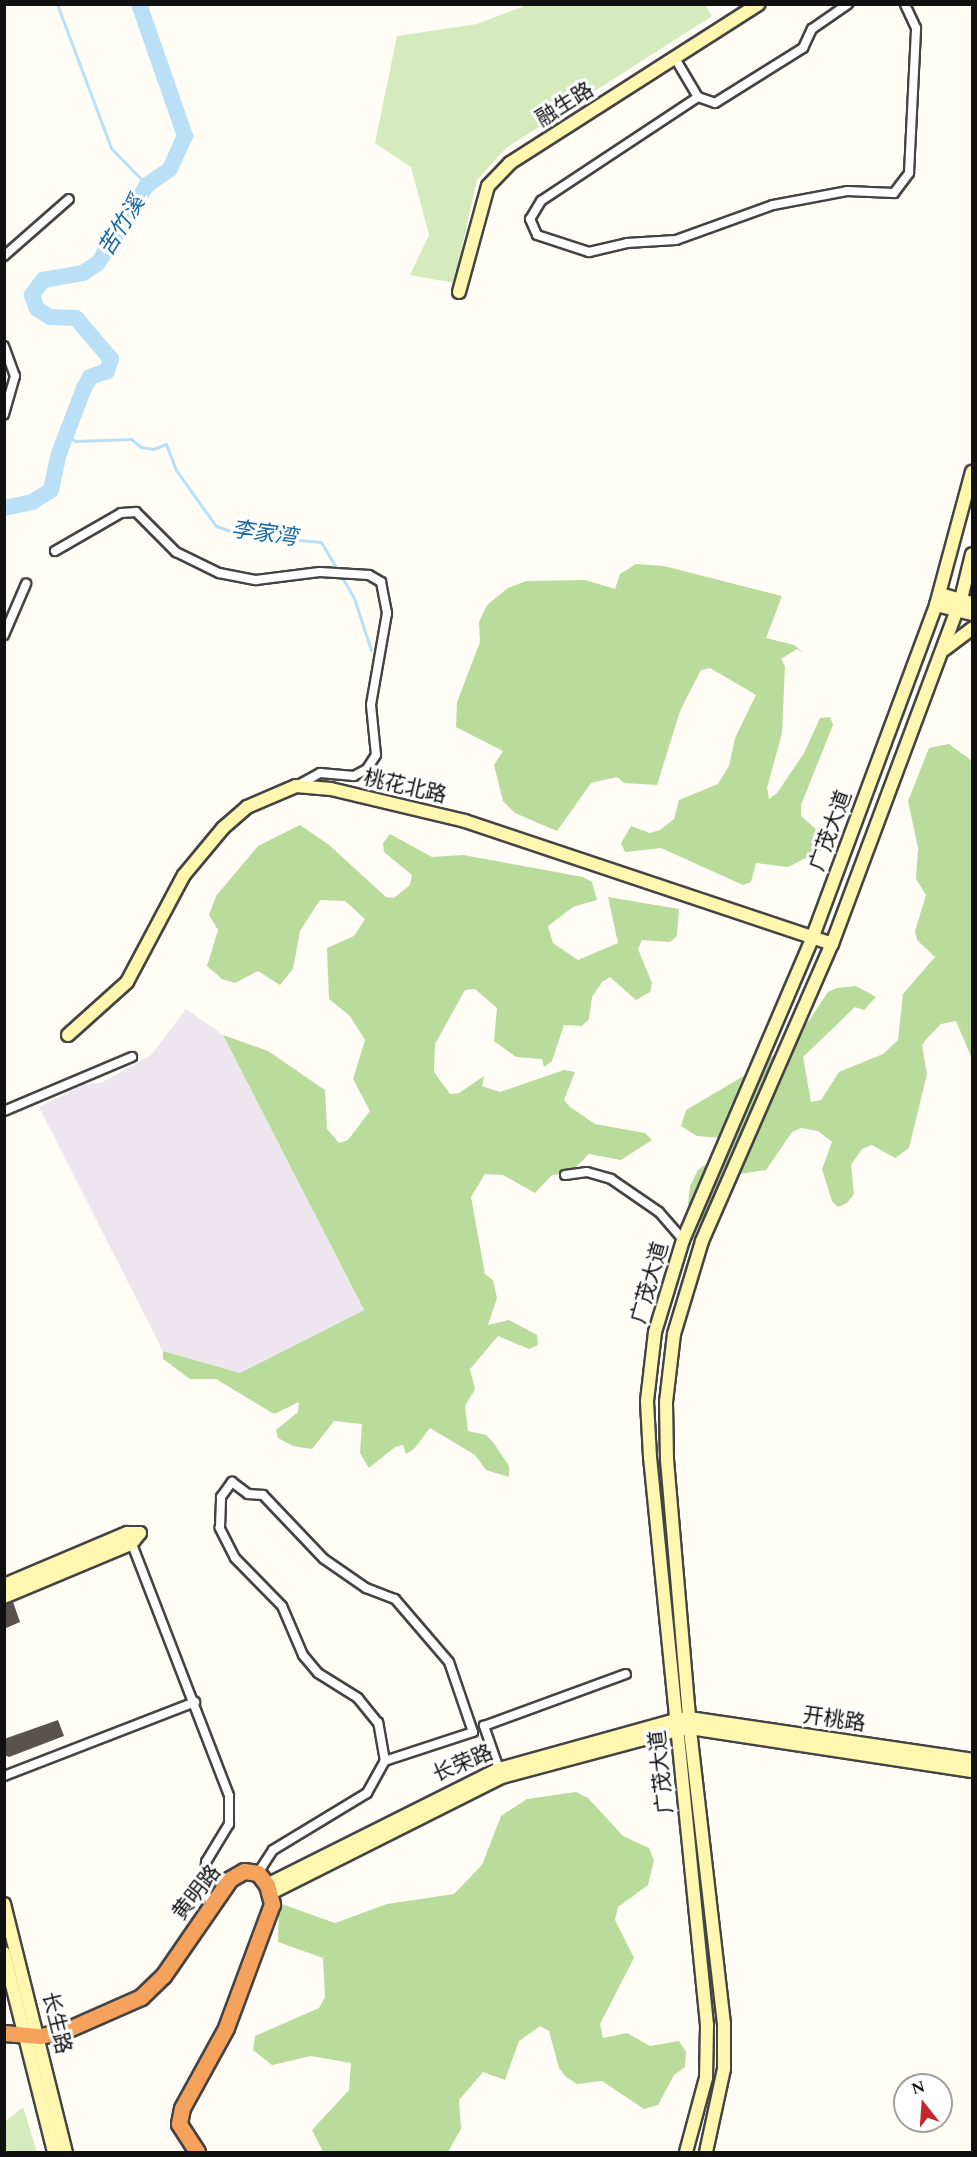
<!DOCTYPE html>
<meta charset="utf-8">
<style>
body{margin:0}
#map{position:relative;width:977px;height:2157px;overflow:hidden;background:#fffdf5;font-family:Spectral,"Noto Sans SC",serif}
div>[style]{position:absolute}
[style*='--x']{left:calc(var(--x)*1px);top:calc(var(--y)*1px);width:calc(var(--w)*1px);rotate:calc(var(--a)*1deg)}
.industrial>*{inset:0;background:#eee6ef}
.green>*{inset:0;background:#d5ebbd}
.forest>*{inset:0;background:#b9dc9c}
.stream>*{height:3px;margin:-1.5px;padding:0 1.5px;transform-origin:1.5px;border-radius:1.5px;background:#b9e0f7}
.river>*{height:16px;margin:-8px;padding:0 8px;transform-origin:8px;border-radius:8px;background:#b9e0f7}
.building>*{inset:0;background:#5a524d}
.roads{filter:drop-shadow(2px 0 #444) drop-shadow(-2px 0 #444) drop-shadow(0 2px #444) drop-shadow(0 -2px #444)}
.street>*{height:8px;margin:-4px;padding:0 4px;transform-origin:4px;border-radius:4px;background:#fff}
.secondary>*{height:12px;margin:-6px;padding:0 6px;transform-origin:6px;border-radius:6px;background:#fff6b0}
.highway>*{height:15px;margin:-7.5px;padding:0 7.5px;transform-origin:7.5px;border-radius:7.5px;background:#f5a25d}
span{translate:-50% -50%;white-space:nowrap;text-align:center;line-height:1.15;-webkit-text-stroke:6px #fff;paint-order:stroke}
.street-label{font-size:21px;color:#111}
.water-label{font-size:22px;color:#1768a6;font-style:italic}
.frame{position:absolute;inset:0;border:6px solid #111;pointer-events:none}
.north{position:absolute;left:893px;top:2073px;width:60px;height:60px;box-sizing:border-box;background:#fff;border:2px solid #a0a0a0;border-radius:50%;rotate:343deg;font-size:16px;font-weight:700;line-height:24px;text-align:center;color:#111}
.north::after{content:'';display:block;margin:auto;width:21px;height:27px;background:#c4262e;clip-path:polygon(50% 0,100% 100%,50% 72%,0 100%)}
</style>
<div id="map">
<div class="industrial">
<i style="clip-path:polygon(186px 1009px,223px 1035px,364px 1310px,240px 1373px,163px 1351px,39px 1107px,85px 1084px,101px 1083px,151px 1055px)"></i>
</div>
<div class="green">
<i style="clip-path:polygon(527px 5px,705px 5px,712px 16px,506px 148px,477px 180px,454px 283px,410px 275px,429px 235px,411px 167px,375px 143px,397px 36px,477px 24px)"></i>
<i style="clip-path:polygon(23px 2107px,37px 2152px,5px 2152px,5px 2122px)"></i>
</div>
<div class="forest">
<i style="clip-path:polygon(636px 564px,664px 566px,782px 596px,766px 638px,794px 645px,804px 653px,797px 649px,781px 659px,785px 666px,782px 733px,767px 788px,769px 799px,777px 793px,804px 753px,820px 718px,830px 717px,833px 725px,801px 805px,801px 816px,826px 838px,828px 847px,788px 867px,756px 863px,751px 882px,743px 885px,661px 848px,625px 852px,621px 843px,631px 826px,650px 833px,660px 830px,674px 819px,679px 800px,718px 784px,729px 766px,735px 738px,756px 695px,710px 668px,701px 670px,680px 711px,657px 785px,624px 783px,617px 777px,591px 783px,557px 831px,515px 813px,503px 801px,494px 765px,503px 751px,456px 727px,457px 702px,480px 642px,479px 622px,487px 605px,508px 588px,526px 581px,585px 580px,615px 589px,620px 574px)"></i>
<i style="clip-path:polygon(949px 744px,972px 761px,972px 1059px,956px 1021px,941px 1024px,928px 1037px,922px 1045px,927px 1074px,909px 1148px,895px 1158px,872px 1145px,862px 1149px,851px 1165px,854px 1194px,847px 1203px,838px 1207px,832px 1201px,822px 1169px,832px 1142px,818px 1131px,801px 1128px,792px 1132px,766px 1170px,739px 1174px,705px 1221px,696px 1221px,688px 1204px,690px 1186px,698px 1170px,715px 1158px,722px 1138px,697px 1136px,681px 1126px,686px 1110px,764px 1064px,808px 1022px,828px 992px,837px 988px,856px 986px,876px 997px,864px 1010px,855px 1007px,803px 1057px,811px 1102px,821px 1100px,839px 1072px,883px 1054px,898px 1040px,903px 994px,935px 957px,917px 940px,915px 931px,926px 895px,916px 879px,918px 848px,908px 801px,929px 748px)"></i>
<i style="clip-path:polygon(300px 825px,328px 844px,386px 897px,394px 898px,410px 885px,412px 875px,384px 852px,383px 843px,390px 834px,432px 857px,463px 855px,583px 877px,592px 882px,597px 900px,573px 907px,548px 926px,553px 943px,578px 960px,618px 943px,608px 897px,679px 909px,677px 936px,670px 942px,642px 940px,638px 949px,652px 983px,650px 992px,636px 1000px,610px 977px,602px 982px,592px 997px,589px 1019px,582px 1026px,564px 1025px,552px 1061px,544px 1067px,542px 1059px,516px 1057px,494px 1041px,497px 1008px,475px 989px,465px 990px,435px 1044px,434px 1072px,450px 1094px,459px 1093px,484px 1076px,482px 1086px,500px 1092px,564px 1070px,575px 1072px,564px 1100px,570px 1107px,595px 1124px,645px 1133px,652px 1140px,621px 1160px,589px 1154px,570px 1173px,552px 1175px,535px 1193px,503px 1175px,485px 1174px,471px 1197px,485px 1274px,493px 1280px,497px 1298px,488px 1325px,509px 1320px,537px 1335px,538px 1345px,529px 1349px,498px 1336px,470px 1369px,475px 1389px,465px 1406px,468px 1431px,486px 1435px,493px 1442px,509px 1466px,509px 1477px,486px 1470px,475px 1455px,430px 1428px,414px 1449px,406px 1454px,403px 1445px,395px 1447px,369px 1468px,360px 1453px,362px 1424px,334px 1421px,312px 1449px,293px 1446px,278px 1438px,276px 1430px,298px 1412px,299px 1402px,274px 1414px,216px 1379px,190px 1379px,163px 1359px,163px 1351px,240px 1373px,364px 1310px,223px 1035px,268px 1051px,325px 1090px,327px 1129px,339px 1143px,348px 1140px,370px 1111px,353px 1079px,365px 1040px,350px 1016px,329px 999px,327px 948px,354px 936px,365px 919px,345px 901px,320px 900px,300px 931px,293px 969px,280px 985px,258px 971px,235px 983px,222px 979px,207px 966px,218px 930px,209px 915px,216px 896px,258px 846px)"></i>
<i style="clip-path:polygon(576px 1792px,588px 1798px,623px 1836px,649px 1848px,654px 1860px,648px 1885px,618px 1907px,615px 1920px,634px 1958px,600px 2024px,603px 2038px,627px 2033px,650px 2046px,679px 2041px,686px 2052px,685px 2067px,674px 2075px,658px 2105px,644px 2109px,602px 2081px,577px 2084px,566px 2077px,559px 2068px,549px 2031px,540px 2026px,519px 2041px,505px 2080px,483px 2072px,459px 2100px,461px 2129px,448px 2152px,323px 2152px,312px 2130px,349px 2090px,351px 2063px,311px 2056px,272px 2065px,253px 2050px,255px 2036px,319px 2008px,325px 1997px,323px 1958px,278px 1942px,279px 1903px,335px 1923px,387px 1904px,454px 1894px,482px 1865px,501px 1816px,527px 1799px)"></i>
</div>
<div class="stream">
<i style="--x:57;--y:4;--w:154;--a:69.4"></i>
<i style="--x:111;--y:148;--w:52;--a:45.8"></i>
<i style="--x:67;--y:436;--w:9;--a:32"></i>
<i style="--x:75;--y:441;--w:56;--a:-2"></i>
<i style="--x:131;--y:439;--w:13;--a:39"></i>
<i style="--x:141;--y:447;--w:12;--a:9"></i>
<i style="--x:153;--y:449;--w:14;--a:-21"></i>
<i style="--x:166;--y:444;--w:28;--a:69"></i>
<i style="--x:176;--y:470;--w:69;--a:54.5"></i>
<i style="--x:216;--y:526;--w:24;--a:19"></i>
<i style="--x:239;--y:534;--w:82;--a:5.6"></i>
<i style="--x:321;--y:542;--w:65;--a:59.5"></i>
<i style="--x:354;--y:598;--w:55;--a:71.9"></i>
</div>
<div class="river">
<i style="--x:4;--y:508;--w:29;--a:-12"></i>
<i style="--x:32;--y:502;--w:22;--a:-32"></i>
<i style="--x:51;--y:490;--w:35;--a:-78"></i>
<i style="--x:58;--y:456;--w:73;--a:-69.1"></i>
<i style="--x:84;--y:388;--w:13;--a:-61"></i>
<i style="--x:90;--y:377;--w:18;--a:-19"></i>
<i style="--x:107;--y:371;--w:13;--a:-72"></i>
<i style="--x:111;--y:359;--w:54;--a:-130.5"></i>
<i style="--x:76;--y:318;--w:26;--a:-178"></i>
<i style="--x:50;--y:317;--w:15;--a:-148"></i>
<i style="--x:37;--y:309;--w:15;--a:-110"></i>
<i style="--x:32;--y:295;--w:19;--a:-54"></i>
<i style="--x:43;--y:280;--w:41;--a:-9.9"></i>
<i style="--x:83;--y:273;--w:18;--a:-34"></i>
<i style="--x:98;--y:263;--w:92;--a:-57.9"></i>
<i style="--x:147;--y:185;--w:28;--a:-35"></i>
<i style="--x:170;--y:169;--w:36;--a:-66"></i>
<i style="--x:185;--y:136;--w:140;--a:-109.2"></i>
</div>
<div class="building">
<i style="clip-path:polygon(13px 1602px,20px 1622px,4px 1629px,4px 1606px)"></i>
<i style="clip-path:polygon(58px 1720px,64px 1736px,9px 1757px,4px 1755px,4px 1739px)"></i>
</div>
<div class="roads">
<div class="street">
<i style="--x:676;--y:60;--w:43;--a:59.3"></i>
<i style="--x:698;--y:97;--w:18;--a:19"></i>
<i style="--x:715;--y:103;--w:104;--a:-32"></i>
<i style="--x:803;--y:48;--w:21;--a:-65"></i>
<i style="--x:812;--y:29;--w:44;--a:-34.8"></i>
<i style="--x:698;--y:97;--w:188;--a:146.5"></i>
<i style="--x:541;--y:201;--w:21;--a:121"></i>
<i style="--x:530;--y:219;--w:17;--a:66"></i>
<i style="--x:537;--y:235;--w:55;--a:18.1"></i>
<i style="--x:589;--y:252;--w:39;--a:-13"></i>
<i style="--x:627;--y:243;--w:49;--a:-3.5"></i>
<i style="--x:676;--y:240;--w:103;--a:-19.8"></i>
<i style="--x:773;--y:205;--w:75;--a:-10.7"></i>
<i style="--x:847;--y:191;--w:47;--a:2.4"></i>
<i style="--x:894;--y:193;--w:25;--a:-53"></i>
<i style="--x:909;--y:173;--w:145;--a:-87.2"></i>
<i style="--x:916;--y:28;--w:26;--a:-115"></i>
<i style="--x:4;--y:256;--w:86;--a:-41.2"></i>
<i style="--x:4;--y:346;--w:32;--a:70"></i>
<i style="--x:15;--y:376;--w:40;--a:106"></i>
<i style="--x:55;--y:551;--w:76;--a:-29.9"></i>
<i style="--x:121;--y:513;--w:15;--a:-4"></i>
<i style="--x:136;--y:512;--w:57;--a:45"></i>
<i style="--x:176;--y:552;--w:48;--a:26"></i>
<i style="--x:219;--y:573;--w:38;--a:11"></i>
<i style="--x:256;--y:580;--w:64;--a:-7.1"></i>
<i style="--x:320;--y:572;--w:49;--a:3.5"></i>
<i style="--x:369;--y:575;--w:14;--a:30"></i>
<i style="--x:381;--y:582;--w:32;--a:79"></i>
<i style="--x:387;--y:613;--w:93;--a:99.9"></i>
<i style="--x:371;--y:705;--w:50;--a:84.3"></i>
<i style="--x:376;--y:755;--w:17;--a:123"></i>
<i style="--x:367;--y:769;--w:15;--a:152"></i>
<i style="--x:354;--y:776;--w:34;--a:-175"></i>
<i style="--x:320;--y:773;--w:25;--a:151"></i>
<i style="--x:4;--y:635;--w:56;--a:-66.7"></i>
<i style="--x:4;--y:1111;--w:139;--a:-22.9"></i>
<i style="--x:565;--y:1175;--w:22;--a:-8"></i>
<i style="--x:587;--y:1172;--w:25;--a:16"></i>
<i style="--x:611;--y:1179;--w:58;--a:34.5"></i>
<i style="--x:659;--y:1212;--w:37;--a:49"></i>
<i style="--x:130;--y:1539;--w:275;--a:68.9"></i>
<i style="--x:229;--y:1796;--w:28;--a:90"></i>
<i style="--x:229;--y:1824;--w:44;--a:121.2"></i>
<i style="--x:206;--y:1862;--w:28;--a:94"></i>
<i style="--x:204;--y:1890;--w:17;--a:62"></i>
<i style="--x:499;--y:1769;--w:46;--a:-109.2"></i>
<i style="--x:484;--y:1726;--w:151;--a:-20.1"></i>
<i style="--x:4;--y:1776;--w:205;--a:-21.2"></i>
<i style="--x:258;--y:1873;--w:27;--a:-57"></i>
<i style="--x:273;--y:1850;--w:110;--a:-31.2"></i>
<i style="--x:367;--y:1793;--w:37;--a:-61"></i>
<i style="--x:385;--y:1761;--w:39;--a:-100"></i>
<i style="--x:378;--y:1723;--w:32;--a:-129"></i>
<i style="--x:358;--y:1698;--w:47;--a:-148"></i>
<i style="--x:318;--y:1673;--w:23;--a:-130"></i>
<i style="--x:303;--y:1655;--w:53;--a:-113.2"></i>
<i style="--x:282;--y:1606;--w:67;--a:-134.4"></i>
<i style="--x:235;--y:1558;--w:34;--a:-117"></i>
<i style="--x:220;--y:1528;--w:31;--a:-88"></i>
<i style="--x:221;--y:1497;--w:19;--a:-54"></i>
<i style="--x:232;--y:1482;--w:20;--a:37"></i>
<i style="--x:248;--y:1494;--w:15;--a:4"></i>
<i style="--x:263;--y:1495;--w:88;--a:46.4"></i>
<i style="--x:324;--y:1559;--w:51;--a:34.6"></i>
<i style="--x:366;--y:1588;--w:31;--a:21"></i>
<i style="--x:395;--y:1599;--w:83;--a:49.4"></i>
<i style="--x:449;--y:1662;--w:74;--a:71.1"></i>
<i style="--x:473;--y:1732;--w:93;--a:161.8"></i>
</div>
<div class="secondary">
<i style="--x:459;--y:292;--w:110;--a:-74.7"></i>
<i style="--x:488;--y:186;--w:32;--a:-46"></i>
<i style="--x:510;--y:163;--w:295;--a:-32.6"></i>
<i style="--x:940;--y:594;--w:33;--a:16"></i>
<i style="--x:936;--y:605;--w:37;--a:14"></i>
<i style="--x:945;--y:649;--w:34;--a:-37"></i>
<i style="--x:68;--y:1035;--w:79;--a:-41.9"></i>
<i style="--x:127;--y:982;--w:121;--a:-62"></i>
<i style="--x:184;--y:875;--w:61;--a:-50.3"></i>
<i style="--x:223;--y:828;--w:32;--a:-41"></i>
<i style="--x:247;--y:807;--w:53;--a:-23.2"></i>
<i style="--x:296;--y:786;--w:35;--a:5"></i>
<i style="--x:331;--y:789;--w:138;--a:13.4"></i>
<i style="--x:465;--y:821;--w:387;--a:18.5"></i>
<i style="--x:4;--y:1585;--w:134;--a:-22.9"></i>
<i style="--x:127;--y:1533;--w:13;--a:0"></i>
<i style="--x:4;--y:1597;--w:138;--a:-22.7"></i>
<i style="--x:131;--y:1544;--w:14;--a:-51"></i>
<i style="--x:267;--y:1885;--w:259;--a:-26.6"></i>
<i style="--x:499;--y:1769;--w:184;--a:-15.5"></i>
<i style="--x:676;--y:1720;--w:13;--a:-9"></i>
<i style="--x:689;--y:1718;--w:286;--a:8.4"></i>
<i style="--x:271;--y:1893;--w:258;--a:-26.7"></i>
<i style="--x:502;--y:1777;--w:181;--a:-15"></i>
<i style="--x:677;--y:1730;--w:13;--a:-9"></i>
<i style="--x:690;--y:1728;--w:285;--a:8.7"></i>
<i style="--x:4;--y:1904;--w:256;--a:76"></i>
<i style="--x:4;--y:1953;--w:205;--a:75.9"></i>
<i style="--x:686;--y:2152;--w:77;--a:-74.9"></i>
<i style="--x:706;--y:2078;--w:53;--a:-88.9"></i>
<i style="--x:707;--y:2025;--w:571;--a:-95.73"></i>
<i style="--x:650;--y:1457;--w:56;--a:-93.1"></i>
<i style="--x:647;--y:1401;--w:69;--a:-83.4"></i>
<i style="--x:655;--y:1332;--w:96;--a:-73.1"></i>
<i style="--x:683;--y:1240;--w:331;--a:-66.8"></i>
<i style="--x:813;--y:936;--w:353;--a:-69.6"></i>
<i style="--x:936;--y:605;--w:138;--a:-74.9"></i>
<i style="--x:706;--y:2152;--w:85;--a:-77.8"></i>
<i style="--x:724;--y:2069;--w:45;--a:-90"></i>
<i style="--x:724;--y:2024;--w:298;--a:-96.6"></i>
<i style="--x:690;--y:1728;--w:269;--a:-94.9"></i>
<i style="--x:667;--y:1460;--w:58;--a:-91"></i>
<i style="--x:666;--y:1402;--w:68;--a:-83.3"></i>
<i style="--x:674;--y:1334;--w:97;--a:-73.2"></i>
<i style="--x:702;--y:1241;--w:324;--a:-66.4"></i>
<i style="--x:832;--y:944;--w:368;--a:-69.5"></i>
<i style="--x:961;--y:599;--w:46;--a:-76.3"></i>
</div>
<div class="highway">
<i style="--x:4;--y:2033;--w:36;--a:5"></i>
<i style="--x:40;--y:2036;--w:25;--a:-12"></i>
<i style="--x:64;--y:2031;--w:84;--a:-23.8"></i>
<i style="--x:141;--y:1997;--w:30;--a:-44"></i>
<i style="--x:163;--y:1976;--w:118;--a:-55.4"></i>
<i style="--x:230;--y:1879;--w:16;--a:-30"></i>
<i style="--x:244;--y:1871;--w:14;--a:8"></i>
<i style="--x:258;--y:1873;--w:15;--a:53"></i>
<i style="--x:267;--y:1885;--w:20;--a:75"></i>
<i style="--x:272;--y:1904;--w:132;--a:110.4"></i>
<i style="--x:226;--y:2028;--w:91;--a:118.8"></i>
<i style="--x:182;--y:2108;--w:16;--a:101"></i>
<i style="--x:179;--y:2124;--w:33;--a:57"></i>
</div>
</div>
<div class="street-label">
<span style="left:565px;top:105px;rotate:-32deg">融生路</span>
<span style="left:405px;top:787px;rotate:13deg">桃花北路</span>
<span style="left:831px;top:831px;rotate:-70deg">广茂大道</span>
<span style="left:650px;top:1283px;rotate:-74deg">广茂大道</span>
<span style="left:834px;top:1720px;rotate:8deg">开桃路</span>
<span style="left:463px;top:1764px;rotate:-23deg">长荣路</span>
<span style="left:662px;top:1772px;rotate:-96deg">广茂大道</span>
<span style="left:197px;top:1893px;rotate:-52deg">黄明路</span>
<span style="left:56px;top:2023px;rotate:76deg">长生路</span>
</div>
<div class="water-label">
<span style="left:122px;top:226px;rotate:-58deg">苦竹溪</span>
<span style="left:264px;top:534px;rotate:8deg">李家湾</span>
</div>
<div class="frame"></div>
<div class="north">N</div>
</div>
